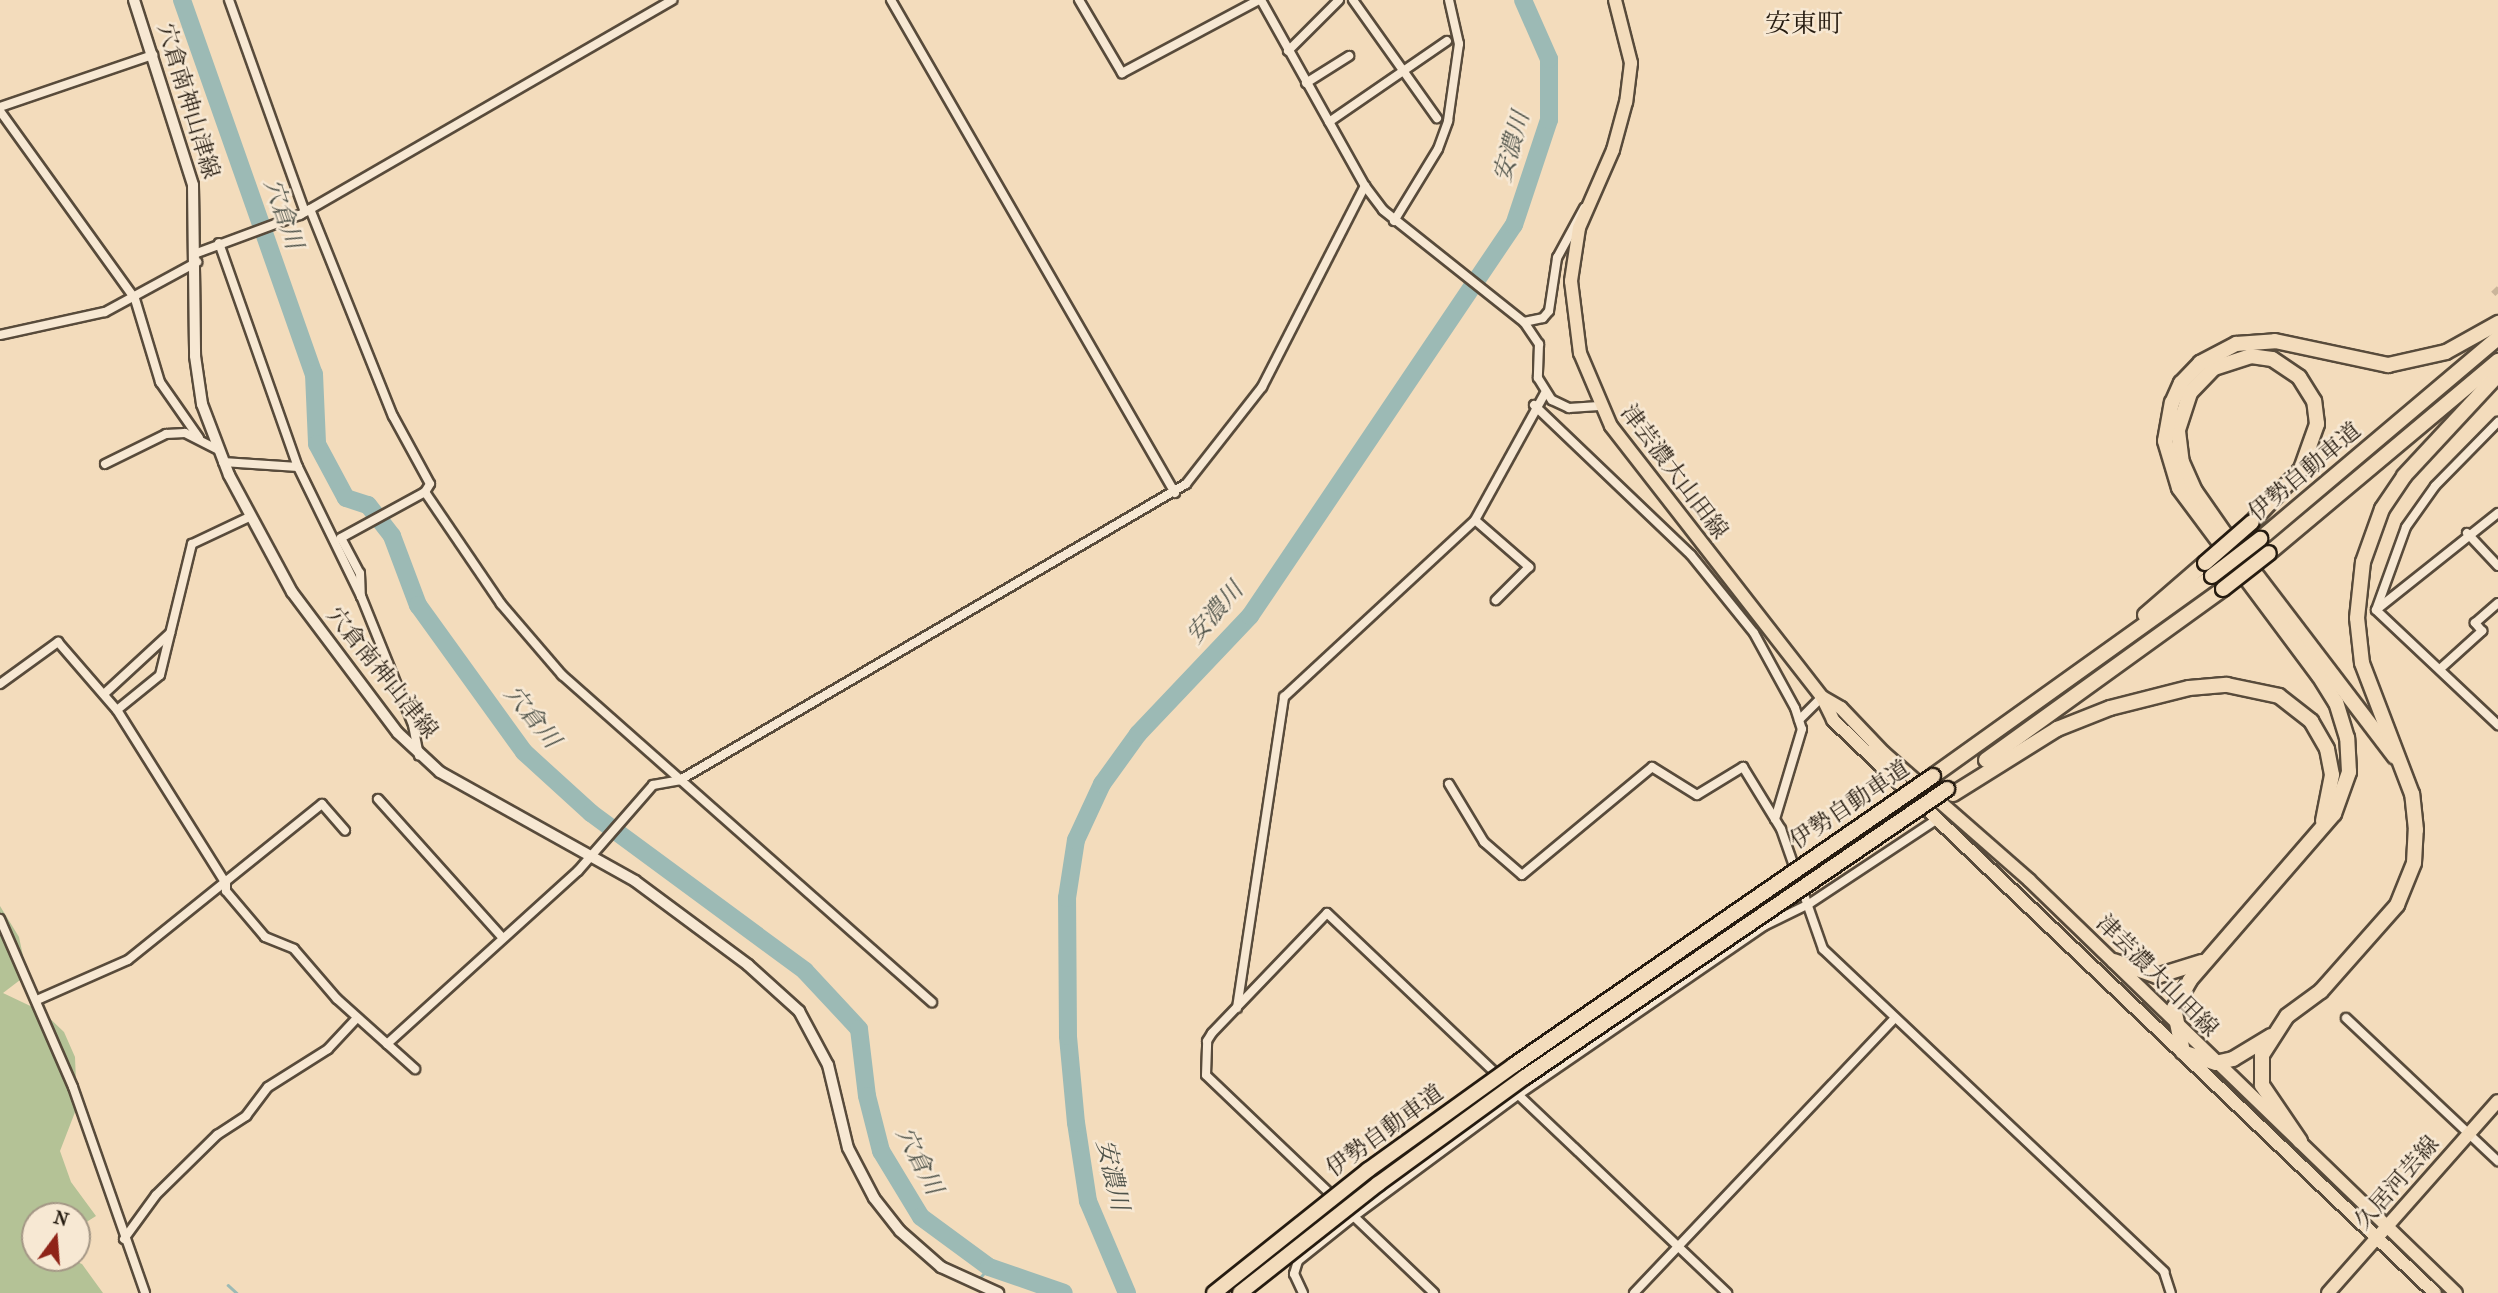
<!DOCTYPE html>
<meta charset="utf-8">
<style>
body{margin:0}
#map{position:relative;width:2498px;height:1293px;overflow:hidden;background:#f3dcbc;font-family:"IM FELL French Canon","Noto Serif JP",serif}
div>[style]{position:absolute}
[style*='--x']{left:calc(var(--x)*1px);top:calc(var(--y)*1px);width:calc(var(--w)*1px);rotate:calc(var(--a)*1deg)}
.green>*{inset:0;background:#b4c296}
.stream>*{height:2.5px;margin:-1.25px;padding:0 1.25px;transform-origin:1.25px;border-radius:1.25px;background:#9cbab5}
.river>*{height:18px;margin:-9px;padding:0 9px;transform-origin:9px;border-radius:9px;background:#9cbab5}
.minor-tunnel>*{height:8px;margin-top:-4px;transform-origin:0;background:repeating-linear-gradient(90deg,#cab59a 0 8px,transparent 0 12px)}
.roads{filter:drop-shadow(2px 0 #584b3b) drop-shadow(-2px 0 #584b3b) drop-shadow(0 2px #584b3b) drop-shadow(0 -2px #584b3b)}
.minor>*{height:8px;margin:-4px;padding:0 4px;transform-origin:4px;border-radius:4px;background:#f7e8d3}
.secondary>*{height:10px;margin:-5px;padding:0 5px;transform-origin:5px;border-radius:5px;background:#f7e8d3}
.primary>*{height:12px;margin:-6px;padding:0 6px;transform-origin:6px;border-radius:6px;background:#f3dcbc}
.motorway>*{height:14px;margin:-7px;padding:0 7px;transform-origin:7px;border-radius:7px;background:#f3dcbc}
.bridges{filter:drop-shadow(2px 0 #251b10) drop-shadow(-2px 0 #251b10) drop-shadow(0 2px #251b10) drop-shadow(0 -2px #251b10)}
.motorway-bridge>*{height:14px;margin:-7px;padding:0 7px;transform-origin:7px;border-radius:7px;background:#f3dcbc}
span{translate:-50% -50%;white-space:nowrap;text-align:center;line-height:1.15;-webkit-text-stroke:5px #f7e8d3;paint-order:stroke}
.street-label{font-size:23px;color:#251b10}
.water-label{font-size:24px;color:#4f534a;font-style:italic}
.quarter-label{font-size:26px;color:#251b10}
.north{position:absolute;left:21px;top:1202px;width:70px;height:70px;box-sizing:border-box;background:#f7e8d3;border:2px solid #a39685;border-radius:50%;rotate:16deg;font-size:19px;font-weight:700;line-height:28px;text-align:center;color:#251b10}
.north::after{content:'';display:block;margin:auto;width:24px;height:32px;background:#8f2418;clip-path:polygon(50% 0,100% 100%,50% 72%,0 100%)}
</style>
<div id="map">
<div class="green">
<i style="clip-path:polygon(0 906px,19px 937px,23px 956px,20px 980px,3px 993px,43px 1012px,64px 1032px,75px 1057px,77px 1107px,60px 1151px,71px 1182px,96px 1216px,77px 1228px,77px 1216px,35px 1216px,35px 1258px,68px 1258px,82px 1264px,103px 1293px,0 1293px)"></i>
</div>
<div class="stream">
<i style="--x:979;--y:1279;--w:16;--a:-50"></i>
<i style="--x:228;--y:1285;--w:12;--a:42"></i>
</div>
<div class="river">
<i style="--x:182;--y:0;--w:397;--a:70.6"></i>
<i style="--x:314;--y:374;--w:70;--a:87.5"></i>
<i style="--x:317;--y:444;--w:61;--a:61.8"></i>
<i style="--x:346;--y:498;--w:23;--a:18"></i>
<i style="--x:368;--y:505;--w:39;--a:52"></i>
<i style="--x:392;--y:536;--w:74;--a:69.4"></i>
<i style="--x:418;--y:605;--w:181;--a:54.2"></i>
<i style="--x:524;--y:752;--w:91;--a:42.3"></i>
<i style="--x:591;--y:813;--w:266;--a:36.4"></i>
<i style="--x:805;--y:971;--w:79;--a:47"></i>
<i style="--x:859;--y:1029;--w:67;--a:83.2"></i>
<i style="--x:867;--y:1096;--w:57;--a:75.7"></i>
<i style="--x:881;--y:1151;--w:77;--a:58.8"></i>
<i style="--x:921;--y:1217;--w:84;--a:36.3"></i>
<i style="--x:989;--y:1267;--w:79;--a:19.1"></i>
<i style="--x:1127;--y:1293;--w:100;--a:-113"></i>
<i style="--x:1088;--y:1201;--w:79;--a:-98.7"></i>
<i style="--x:1076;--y:1123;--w:87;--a:-95.3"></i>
<i style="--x:1068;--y:1036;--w:138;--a:-90.4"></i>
<i style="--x:1067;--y:898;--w:59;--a:-81.2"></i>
<i style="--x:1076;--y:840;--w:62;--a:-65.1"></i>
<i style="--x:1102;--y:784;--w:62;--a:-54.2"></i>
<i style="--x:1138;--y:734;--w:163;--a:-46.5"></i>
<i style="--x:1250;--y:616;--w:472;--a:-56"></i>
<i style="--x:1514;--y:225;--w:111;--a:-71.6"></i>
<i style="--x:1549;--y:120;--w:61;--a:-90"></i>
<i style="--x:1549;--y:59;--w:64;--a:-113.8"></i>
</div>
<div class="minor-tunnel">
<i style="--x:2494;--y:289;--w:6;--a:45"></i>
</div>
<div class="roads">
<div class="minor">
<i style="--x:229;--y:0;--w:225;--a:70.3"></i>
<i style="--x:891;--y:0;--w:569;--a:60.06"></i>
<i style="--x:1079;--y:0;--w:85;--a:59.5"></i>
<i style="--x:1122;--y:73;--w:155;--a:-28.1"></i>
<i style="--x:1261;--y:0;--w:213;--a:60.8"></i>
<i style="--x:1365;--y:186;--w:30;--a:53"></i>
<i style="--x:1383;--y:210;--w:180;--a:38.5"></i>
<i style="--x:1524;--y:322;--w:27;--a:56"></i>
<i style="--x:1539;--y:344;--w:34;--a:92"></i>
<i style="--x:1538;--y:378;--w:26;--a:58"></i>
<i style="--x:1552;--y:400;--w:19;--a:25"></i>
<i style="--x:1569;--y:408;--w:30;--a:-4"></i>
<i style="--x:1353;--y:0;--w:145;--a:54.6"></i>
<i style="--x:1288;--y:51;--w:72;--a:-45"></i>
<i style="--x:1306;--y:83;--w:51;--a:-32.1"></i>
<i style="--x:0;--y:107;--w:162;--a:-18.8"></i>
<i style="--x:0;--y:111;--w:231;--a:54.3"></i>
<i style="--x:135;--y:299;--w:87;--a:73.2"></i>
<i style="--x:160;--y:382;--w:68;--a:55.1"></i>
<i style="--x:1329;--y:122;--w:143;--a:-34.5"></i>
<i style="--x:310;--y:209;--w:223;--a:68.2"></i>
<i style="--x:393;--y:416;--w:77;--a:61.4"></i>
<i style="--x:430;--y:484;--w:9;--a:122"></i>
<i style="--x:425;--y:492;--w:96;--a:151.3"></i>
<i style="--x:341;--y:538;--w:40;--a:62"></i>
<i style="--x:360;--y:573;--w:23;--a:88"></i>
<i style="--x:1394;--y:221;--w:84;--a:-58.6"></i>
<i style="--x:1438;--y:149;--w:30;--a:-70"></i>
<i style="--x:1448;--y:121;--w:78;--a:-81.9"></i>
<i style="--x:1459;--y:44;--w:45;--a:-102.8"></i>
<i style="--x:219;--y:243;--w:238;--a:70.6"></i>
<i style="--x:298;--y:467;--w:144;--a:64"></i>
<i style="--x:361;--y:596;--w:139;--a:68"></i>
<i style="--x:413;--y:725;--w:31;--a:79"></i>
<i style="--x:197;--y:253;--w:110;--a:-20.3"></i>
<i style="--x:300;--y:215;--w:430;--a:-30"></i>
<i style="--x:1524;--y:322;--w:19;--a:-12"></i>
<i style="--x:1543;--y:318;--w:9;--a:-49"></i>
<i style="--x:1549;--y:311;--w:54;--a:-81.4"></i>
<i style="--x:1557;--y:258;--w:57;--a:-61.6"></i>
<i style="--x:0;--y:335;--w:107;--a:-12.4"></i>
<i style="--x:105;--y:312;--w:105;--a:-28.5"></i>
<i style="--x:1534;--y:405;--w:217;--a:43.7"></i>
<i style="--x:1691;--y:555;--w:100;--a:51.1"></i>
<i style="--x:1754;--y:633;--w:85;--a:61.3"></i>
<i style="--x:1795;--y:708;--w:22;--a:72"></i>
<i style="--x:1802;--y:729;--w:94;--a:106.7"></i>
<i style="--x:223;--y:462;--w:75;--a:3.8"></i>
<i style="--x:105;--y:464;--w:68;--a:-26.2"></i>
<i style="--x:166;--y:434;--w:19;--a:-3"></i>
<i style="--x:185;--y:433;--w:37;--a:27"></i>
<i style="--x:425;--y:492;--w:135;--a:55.8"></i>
<i style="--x:501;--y:604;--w:94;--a:49.3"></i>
<i style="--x:562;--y:675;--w:494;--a:41.5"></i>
<i style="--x:1475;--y:520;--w:72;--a:41"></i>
<i style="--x:1529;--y:567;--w:47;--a:135"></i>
<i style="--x:2467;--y:533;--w:45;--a:46.8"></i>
<i style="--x:2376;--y:610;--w:88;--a:-70.1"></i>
<i style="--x:2406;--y:527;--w:50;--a:-54.7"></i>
<i style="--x:2435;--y:486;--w:90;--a:-45.5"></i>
<i style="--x:2376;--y:610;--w:168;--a:43.3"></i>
<i style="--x:2376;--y:610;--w:156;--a:-38.5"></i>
<i style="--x:2440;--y:669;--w:57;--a:-42.1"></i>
<i style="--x:2482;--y:631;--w:11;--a:-131"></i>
<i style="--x:2475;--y:623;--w:30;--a:-41"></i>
<i style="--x:0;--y:684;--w:72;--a:-35.9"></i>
<i style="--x:58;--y:642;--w:90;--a:49.1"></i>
<i style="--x:117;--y:710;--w:205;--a:57.9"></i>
<i style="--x:226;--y:884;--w:7;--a:90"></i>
<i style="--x:226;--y:891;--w:60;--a:49.7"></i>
<i style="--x:265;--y:937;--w:31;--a:22"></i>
<i style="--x:294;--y:949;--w:66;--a:49.3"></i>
<i style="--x:337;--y:999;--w:105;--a:41.9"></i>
<i style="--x:104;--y:694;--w:90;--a:-42.7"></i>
<i style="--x:117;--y:710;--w:55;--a:-39.1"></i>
<i style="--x:160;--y:675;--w:135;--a:-76.3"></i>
<i style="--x:192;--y:544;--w:63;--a:-25.3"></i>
<i style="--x:1799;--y:720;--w:33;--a:-45"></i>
<i style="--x:1449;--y:784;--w:68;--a:58.9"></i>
<i style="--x:1484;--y:842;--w:50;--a:41"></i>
<i style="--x:1522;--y:875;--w:169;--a:-39.7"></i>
<i style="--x:1652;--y:767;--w:53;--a:31.9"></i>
<i style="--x:1697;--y:795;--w:54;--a:-31.3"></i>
<i style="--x:1743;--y:767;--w:73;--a:58.5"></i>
<i style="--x:1781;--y:829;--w:127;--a:70.7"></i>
<i style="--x:1823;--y:949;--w:470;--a:43.4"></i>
<i style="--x:2164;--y:1272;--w:22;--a:72"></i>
<i style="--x:378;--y:799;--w:184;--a:48.1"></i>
<i style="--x:0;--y:919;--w:183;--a:66.5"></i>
<i style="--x:73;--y:1087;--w:218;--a:70.7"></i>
<i style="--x:37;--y:1000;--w:99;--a:-23.7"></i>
<i style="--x:128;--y:960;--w:249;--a:-38.8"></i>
<i style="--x:322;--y:804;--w:35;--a:49"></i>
<i style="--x:1237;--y:1008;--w:315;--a:-81.4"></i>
<i style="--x:1284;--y:697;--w:260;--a:-42.8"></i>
<i style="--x:1475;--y:520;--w:145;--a:-61.1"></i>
<i style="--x:2346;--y:1018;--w:209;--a:43.3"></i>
<i style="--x:387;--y:1044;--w:258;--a:-42.2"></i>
<i style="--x:578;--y:871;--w:114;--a:-48.9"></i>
<i style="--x:653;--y:785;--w:27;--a:-10"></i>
<i style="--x:680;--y:780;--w:586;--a:-30.33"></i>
<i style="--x:1186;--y:484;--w:123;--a:-51.9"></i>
<i style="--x:1262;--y:387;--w:226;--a:-62.9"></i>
<i style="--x:124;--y:1239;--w:54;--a:-54"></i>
<i style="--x:156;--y:1195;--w:86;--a:-44.5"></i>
<i style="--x:217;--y:1135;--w:35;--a:-33"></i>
<i style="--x:246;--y:1116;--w:36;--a:-53"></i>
<i style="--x:268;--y:1087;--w:71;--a:-32.3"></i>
<i style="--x:328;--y:1049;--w:42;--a:-46.9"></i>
<i style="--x:1303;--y:1293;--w:21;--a:-115"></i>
<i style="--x:1294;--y:1274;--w:14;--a:-73"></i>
<i style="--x:1298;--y:1261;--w:70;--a:-38.7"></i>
<i style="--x:1353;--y:1217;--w:205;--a:-36.5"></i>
<i style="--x:1518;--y:1095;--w:298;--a:-34.5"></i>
<i style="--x:1764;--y:926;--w:50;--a:-26.1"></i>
<i style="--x:1809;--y:904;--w:152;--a:-33.5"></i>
<i style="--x:1434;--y:1293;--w:315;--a:-136.3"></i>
<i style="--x:1206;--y:1075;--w:34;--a:-88"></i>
<i style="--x:1207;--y:1041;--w:9;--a:-58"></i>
<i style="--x:1212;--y:1033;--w:166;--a:-46.2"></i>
<i style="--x:1327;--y:913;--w:552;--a:43.53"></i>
<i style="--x:1634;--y:1293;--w:379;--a:-46.5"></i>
</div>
<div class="secondary">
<i style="--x:134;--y:0;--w:194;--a:72.3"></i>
<i style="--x:193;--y:185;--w:171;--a:89.3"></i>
<i style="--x:195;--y:356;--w:49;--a:81.7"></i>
<i style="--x:202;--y:404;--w:76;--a:69.2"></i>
<i style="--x:229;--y:475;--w:133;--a:61.7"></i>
<i style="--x:292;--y:592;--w:176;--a:53.1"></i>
<i style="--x:398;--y:733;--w:57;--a:42.9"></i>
<i style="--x:440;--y:772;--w:223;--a:29.2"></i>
<i style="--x:635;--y:881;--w:141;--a:36.6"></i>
<i style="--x:748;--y:965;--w:69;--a:42"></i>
<i style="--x:799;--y:1011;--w:61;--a:61.8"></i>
<i style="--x:828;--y:1065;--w:85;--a:76.5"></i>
<i style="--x:848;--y:1148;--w:56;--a:62.5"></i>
<i style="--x:874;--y:1198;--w:42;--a:51.8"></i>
<i style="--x:900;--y:1231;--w:55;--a:41.3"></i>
<i style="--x:941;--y:1267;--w:63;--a:24.5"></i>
</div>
<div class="primary">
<i style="--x:1615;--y:0;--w:65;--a:75.7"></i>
<i style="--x:1631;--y:63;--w:39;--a:97"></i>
<i style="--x:1626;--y:102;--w:50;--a:105.2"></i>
<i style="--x:1613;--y:150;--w:85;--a:113.6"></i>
<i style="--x:1579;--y:228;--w:54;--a:98.6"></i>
<i style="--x:1571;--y:281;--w:73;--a:82.9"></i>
<i style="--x:1580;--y:353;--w:79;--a:67"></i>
<i style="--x:1611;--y:426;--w:343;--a:52.1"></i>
<i style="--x:1822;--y:697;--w:25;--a:64"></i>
<i style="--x:1833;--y:720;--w:831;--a:43.59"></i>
<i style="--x:1822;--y:697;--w:22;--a:30"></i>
<i style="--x:1841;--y:708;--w:62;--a:46.3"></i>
<i style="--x:1884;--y:753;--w:193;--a:41.2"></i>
<i style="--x:2029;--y:880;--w:594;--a:44.05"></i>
<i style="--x:2328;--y:1293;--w:256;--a:-48.5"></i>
</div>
<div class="motorway">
<i style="--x:2252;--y:522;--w:72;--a:-47.2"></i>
<i style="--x:2301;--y:469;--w:48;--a:-70.4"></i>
<i style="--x:2317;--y:424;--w:23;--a:-97"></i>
<i style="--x:2314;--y:401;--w:28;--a:-122"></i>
<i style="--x:2299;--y:377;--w:32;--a:-146"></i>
<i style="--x:2272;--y:359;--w:21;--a:-172"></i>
<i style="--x:2251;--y:356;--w:39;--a:162"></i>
<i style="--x:2214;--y:368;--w:35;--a:134"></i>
<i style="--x:2190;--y:393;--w:40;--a:108"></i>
<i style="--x:2178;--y:431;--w:31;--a:83"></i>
<i style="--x:2182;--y:462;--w:32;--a:66"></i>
<i style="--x:2195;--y:491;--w:52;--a:55.1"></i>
<i style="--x:2225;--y:534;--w:280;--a:52.7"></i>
<i style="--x:2260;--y:539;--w:312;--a:-40.2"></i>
<i style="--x:2269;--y:553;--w:299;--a:-40"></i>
<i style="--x:2145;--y:615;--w:79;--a:-40.9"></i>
<i style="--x:1986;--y:760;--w:292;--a:-35.8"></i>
<i style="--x:1933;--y:776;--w:343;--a:-35.6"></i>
<i style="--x:1953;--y:794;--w:123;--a:-32"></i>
<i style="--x:2057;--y:729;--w:57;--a:-21.6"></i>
<i style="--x:2110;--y:708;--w:81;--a:-14.2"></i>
<i style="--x:2189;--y:688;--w:38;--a:-5"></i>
<i style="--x:2227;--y:685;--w:53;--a:11.9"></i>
<i style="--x:2279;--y:696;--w:41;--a:38"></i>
<i style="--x:2311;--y:721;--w:32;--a:60"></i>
<i style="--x:2327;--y:749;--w:26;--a:79"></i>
<i style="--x:2332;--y:775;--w:47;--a:101.1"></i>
<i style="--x:2114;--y:961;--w:46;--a:19.2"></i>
<i style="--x:2157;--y:976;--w:47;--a:-17.3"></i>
<i style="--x:2271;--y:1036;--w:44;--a:148.8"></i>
<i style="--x:2233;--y:1059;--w:17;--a:167"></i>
<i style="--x:2216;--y:1063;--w:35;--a:-162"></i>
<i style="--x:2183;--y:1052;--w:45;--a:-101.6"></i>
<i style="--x:2174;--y:1008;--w:32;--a:-60"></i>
<i style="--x:2190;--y:980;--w:220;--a:-49.1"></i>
<i style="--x:2334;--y:814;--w:45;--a:-70.3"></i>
<i style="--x:2349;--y:772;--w:34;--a:-93"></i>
<i style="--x:2347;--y:738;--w:37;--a:-107"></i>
<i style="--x:2336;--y:703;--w:32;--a:-122"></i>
<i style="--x:2319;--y:676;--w:234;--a:-126.7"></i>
<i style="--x:2179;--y:488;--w:49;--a:-106.6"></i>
<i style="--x:2165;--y:441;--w:39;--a:-80"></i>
<i style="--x:2172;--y:403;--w:22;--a:-66"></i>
<i style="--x:2181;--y:383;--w:28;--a:-46"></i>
<i style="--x:2200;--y:363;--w:41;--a:-27.8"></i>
<i style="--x:2236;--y:344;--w:39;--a:-4"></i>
<i style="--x:2275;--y:341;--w:116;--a:12"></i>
<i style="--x:2388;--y:365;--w:59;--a:-12.6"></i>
<i style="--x:2446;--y:352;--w:60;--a:-29.1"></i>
<i style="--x:2300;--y:1141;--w:68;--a:-124.2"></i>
<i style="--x:2262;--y:1085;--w:30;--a:-90"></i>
<i style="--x:2262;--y:1055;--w:46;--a:-57.3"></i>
<i style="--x:2287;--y:1016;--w:42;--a:-36.3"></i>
<i style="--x:2321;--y:991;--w:115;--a:-48.5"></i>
<i style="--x:2397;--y:905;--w:45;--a:-68"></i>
<i style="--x:2414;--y:863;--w:33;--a:-87"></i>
<i style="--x:2416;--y:830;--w:36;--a:-96"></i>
<i style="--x:2412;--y:794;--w:140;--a:-110.9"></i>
<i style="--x:2362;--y:663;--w:45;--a:-96.3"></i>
<i style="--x:2357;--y:618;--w:56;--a:-83.9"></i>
<i style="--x:2363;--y:562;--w:56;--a:-70.3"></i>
<i style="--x:2382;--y:509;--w:40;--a:-56"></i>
<i style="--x:2404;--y:476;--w:138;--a:-47.1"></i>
</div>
</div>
<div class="bridges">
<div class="motorway-bridge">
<i style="--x:2205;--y:563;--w:62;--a:-41.1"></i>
<i style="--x:2212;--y:576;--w:61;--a:-37.6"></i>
<i style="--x:2223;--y:589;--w:58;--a:-38"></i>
<i style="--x:1214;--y:1293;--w:197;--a:-38.6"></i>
<i style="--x:1368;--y:1170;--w:180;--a:-35.7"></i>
<i style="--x:1514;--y:1065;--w:509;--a:-34.6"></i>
<i style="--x:1240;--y:1293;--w:176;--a:-38.3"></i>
<i style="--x:1378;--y:1184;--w:182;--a:-36.1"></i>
<i style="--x:1525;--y:1077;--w:511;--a:-34.31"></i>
</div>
</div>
<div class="street-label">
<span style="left:188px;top:101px;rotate:73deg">穴倉南神山津線</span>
<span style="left:1674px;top:472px;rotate:53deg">津芸濃大山田線</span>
<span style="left:2305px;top:472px;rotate:-40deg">伊勢自動車道</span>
<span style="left:382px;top:673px;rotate:51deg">穴倉南神山津線</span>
<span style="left:1850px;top:805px;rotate:-34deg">伊勢自動車道</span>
<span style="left:2157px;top:976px;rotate:45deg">津芸濃大山田線</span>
<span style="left:1385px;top:1131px;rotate:-36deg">伊勢自動車道</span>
<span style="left:2397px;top:1183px;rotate:-49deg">久居河芸線</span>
</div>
<div class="water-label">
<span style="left:1512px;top:147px;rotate:-74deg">安濃川</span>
<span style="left:283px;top:214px;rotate:71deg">穴倉川</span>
<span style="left:1215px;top:613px;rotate:-49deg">安濃川</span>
<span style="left:532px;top:717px;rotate:51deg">穴倉川</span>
<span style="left:919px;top:1161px;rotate:63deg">穴倉川</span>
<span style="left:1112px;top:1175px;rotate:77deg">安濃川</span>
</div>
<div class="quarter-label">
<span style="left:1804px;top:24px">安東町</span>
</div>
<div class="north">N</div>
</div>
